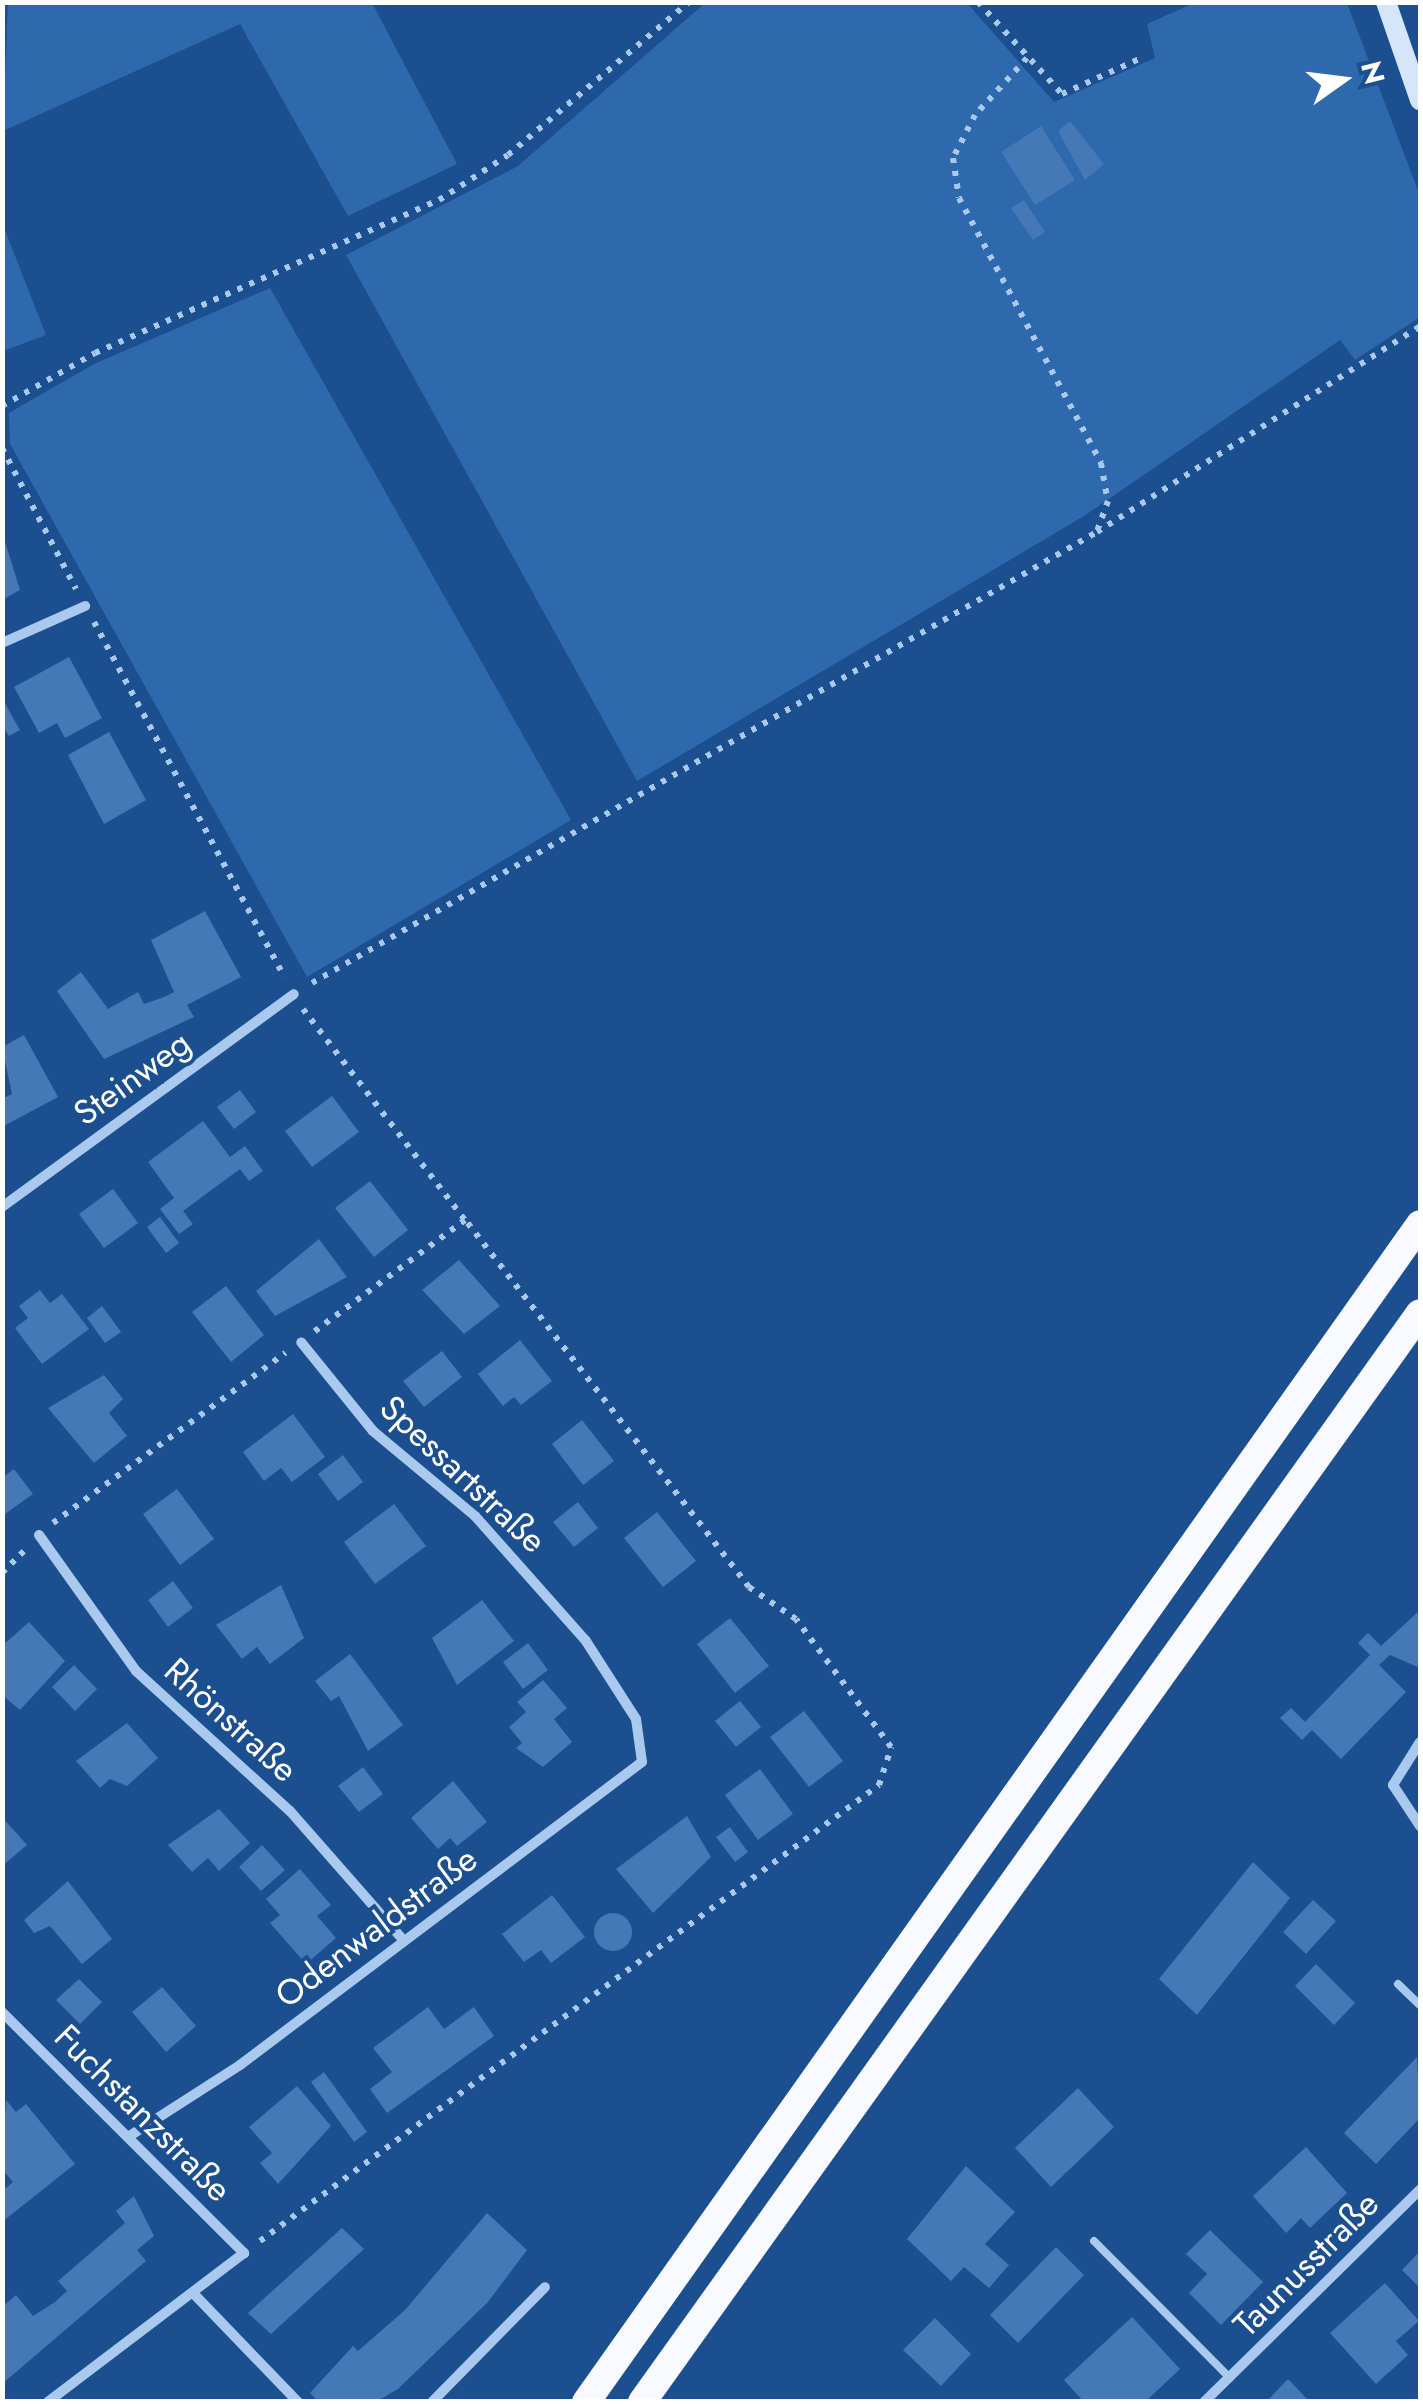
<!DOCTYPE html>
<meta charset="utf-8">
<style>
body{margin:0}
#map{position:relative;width:1423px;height:2404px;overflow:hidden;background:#1b4f8f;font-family:Jost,sans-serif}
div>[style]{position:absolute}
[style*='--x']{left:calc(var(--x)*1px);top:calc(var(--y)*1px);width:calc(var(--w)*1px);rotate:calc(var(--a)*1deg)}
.green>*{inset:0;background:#2e69ad}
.building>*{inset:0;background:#4478b7}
.round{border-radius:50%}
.path>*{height:6px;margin-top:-3px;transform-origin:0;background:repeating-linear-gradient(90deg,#a9c9ee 0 5px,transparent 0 13px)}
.service>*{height:8px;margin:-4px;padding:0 4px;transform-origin:4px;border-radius:4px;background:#a9c9ee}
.minor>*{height:10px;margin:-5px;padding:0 5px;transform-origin:5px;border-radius:5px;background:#a9c9ee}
.secondary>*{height:20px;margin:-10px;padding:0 10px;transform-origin:10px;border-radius:10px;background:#d6e6fa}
.trunk>*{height:28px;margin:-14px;padding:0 14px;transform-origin:14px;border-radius:14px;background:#f8faff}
span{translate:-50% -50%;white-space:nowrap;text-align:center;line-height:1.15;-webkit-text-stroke:8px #1b4f8f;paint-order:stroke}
.street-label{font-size:35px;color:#fff}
.frame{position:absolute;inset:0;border:5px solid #fff;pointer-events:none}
.north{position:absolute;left:1293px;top:30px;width:100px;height:100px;-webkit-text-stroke:8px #1b4f8f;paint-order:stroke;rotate:76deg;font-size:28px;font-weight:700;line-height:40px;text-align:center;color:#fff}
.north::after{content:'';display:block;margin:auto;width:35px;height:45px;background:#fff;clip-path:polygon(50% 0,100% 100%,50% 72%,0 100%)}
</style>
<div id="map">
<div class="green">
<i style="clip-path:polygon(8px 2px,372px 3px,457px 164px,348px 216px,240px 24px,3px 131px)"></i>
<i style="clip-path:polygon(705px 3px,967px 3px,1054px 102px,1155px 58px,1147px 24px,1194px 3px,1347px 3px,1420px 196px,1420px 317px,1355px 360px,1340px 340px,1084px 516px,637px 781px,346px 255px,518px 166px)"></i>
<i style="clip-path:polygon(3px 225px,46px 335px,3px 351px,2px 351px)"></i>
<i style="clip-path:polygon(270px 288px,571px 820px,307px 977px,10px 444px,9px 413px,94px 364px)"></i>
</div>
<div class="building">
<i style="clip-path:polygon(1070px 121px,1104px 164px,1085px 180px,1058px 131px)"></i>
<i style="clip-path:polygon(1041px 126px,1075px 180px,1035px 205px,1001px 152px)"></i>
<i style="clip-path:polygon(1024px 200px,1045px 232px,1033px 240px,1011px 208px)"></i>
<i style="clip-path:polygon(2px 532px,20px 590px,2px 600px)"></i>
<i style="clip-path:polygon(69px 657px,102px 718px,65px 738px,57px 723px,39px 733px,14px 687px)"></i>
<i style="clip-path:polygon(2px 698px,20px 730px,9px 736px,2px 725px)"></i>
<i style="clip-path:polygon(109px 732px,146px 800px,104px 824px,68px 755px)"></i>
<i style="clip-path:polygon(205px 911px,241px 977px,187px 1005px,194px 1017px,104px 1059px,57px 991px,81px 972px,108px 1009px,138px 992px,144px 1004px,164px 997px,174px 992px,151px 940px)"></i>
<i style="clip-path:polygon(24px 1035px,58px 1097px,2px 1127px,2px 1099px,12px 1094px,2px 1047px)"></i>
<i style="clip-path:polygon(240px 1090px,256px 1112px,234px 1129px,217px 1107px)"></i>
<i style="clip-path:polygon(332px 1096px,359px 1132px,312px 1167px,285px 1131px)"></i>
<i style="clip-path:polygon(203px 1121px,230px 1157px,245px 1146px,263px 1171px,249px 1181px,240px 1169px,183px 1211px,193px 1224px,179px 1234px,160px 1209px,174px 1198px,148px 1162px)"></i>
<i style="clip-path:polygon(370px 1181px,408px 1230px,374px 1257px,335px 1208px)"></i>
<i style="clip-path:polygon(113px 1189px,138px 1223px,104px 1248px,79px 1214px)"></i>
<i style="clip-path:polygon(160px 1217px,179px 1243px,166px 1253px,147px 1227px)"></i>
<i style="clip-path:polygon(319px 1239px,347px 1277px,275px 1316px,256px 1291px)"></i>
<i style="clip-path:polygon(459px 1260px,500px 1306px,464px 1334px,422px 1290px)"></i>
<i style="clip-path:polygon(226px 1286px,264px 1335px,231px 1362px,192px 1312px)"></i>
<i style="clip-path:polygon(40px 1290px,50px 1303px,62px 1294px,89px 1329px,42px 1364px,15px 1328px,28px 1318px,19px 1306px)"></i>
<i style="clip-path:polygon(102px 1306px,121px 1332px,105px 1343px,87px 1318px)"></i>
<i style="clip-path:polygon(520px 1340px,552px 1381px,521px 1405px,514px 1397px,503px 1406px,478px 1374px)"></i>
<i style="clip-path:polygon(442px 1351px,462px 1377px,424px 1407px,403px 1381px)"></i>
<i style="clip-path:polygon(104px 1375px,123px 1399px,109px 1413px,127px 1436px,94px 1463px,48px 1408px)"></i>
<i style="clip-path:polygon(293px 1414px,325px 1457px,292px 1482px,281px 1468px,264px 1481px,243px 1452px)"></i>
<i style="clip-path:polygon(582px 1420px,614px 1461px,583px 1485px,552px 1444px)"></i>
<i style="clip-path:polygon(343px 1455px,363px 1482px,338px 1501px,318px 1474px)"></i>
<i style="clip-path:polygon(14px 1469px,33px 1494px,5px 1514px,2px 1478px)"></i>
<i style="clip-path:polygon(177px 1489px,214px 1539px,180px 1565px,143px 1514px)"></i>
<i style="clip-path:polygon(578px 1502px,598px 1528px,574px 1547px,553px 1522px)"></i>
<i style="clip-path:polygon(394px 1504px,426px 1546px,375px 1584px,344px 1542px)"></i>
<i style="clip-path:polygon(657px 1512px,696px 1561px,663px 1587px,624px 1538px)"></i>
<i style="clip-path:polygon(173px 1581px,193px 1608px,168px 1627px,148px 1600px)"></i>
<i style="clip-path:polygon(281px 1585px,304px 1638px,270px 1664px,257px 1647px,242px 1659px,216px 1625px)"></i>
<i style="clip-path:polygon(482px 1600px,514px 1641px,457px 1685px,432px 1638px)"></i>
<i style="clip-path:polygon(1420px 1610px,1420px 1668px,1390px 1655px,1379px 1665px,1406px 1692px,1341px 1759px,1312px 1730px,1302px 1740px,1280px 1718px,1291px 1708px,1305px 1722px,1370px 1655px,1358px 1643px,1368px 1633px,1381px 1646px)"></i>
<i style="clip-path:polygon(730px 1618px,769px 1666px,735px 1693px,697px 1644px)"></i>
<i style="clip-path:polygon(29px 1622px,65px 1661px,20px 1710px,2px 1695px,2px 1646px)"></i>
<i style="clip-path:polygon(528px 1643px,548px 1670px,523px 1689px,503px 1662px)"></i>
<i style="clip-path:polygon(350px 1654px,403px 1725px,368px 1751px,339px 1696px,331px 1701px,315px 1681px)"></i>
<i style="clip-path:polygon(74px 1665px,97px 1689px,75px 1711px,52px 1687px)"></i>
<i style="clip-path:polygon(543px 1680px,567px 1708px,554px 1719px,572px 1742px,543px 1767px,516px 1748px,522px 1743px,509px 1727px,526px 1712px,517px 1702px)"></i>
<i style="clip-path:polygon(740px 1701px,761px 1727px,736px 1747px,715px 1721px)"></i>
<i style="clip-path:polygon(804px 1711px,843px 1761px,809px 1787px,770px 1737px)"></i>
<i style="clip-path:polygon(127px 1723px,158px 1758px,127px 1786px,110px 1779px,100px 1788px,76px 1761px)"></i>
<i style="clip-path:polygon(363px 1767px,383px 1794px,359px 1812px,338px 1786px)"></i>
<i style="clip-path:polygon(760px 1769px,793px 1814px,758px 1840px,725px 1795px)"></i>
<i style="clip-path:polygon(453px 1781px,487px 1822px,457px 1846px,450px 1838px,438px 1849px,411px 1818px)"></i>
<i style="clip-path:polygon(219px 1809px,250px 1843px,219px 1871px,208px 1858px,192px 1872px,168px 1845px)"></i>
<i style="clip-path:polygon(687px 1816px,711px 1857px,653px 1913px,616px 1869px)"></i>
<i style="clip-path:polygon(2px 1817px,27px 1845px,2px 1866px)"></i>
<i style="clip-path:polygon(730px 1827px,748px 1852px,735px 1862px,716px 1837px)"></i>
<i style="clip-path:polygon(262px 1845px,285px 1870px,261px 1891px,239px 1867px)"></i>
<i style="clip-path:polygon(1253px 1862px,1290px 1898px,1197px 2015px,1159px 1979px)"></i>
<i style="clip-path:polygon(300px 1869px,331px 1905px,317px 1916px,336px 1938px,306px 1964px,270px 1923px,280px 1915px,266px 1899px)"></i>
<i style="clip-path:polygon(68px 1881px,112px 1939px,82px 1964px,50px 1926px,34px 1933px,24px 1920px)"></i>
<i style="clip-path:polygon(552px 1895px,585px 1937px,551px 1963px,541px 1950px,524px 1962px,502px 1934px)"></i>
<i style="clip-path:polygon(1313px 1900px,1336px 1921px,1306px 1954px,1283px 1932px)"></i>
<i class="round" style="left:594px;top:1913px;width:38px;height:38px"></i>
<i style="clip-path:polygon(1316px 1964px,1355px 2003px,1334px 2025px,1295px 1986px)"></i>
<i style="clip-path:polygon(79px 1979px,102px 2002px,80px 2024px,56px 2000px)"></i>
<i style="clip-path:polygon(162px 1987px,196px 2026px,166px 2052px,132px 2012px)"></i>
<i style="clip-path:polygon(428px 2007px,444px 2029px,474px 2007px,494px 2036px,387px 2113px,370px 2089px,392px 2072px,373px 2048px)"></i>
<i style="clip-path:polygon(1417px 2057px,1420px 2118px,1376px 2164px,1344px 2133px)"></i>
<i style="clip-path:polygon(324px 2072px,367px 2132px,354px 2142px,311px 2082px)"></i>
<i style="clip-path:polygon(297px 2086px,331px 2126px,278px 2184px,260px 2163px,272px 2153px,249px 2127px)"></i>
<i style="clip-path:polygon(1078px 2088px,1114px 2127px,1051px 2187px,1015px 2148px)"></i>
<i style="clip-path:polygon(6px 2100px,16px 2112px,26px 2104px,75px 2164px,2px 2222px,2px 2191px,13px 2182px,2px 2169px)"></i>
<i style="clip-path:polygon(1306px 2147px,1347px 2193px,1310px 2228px,1301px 2218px,1286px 2233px,1253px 2196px)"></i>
<i style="clip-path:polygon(966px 2166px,1015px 2212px,985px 2244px,1009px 2265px,989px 2288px,964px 2267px,951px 2281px,907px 2239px)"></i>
<i style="clip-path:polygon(134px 2196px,154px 2236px,137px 2250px,146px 2261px,2px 2384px,2px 2307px,16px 2295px,33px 2316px,55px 2302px,67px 2291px,58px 2281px,125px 2223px,116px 2211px)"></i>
<i style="clip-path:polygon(487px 2213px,527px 2250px,488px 2302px,398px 2389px,376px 2402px,319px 2402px,310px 2393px,353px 2346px,358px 2351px,405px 2310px)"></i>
<i style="clip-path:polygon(342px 2228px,364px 2249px,271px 2334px,248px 2313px)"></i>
<i style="clip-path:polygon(1210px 2230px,1263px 2282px,1221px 2325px,1189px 2293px,1207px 2274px,1186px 2254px)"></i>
<i style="clip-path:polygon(1056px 2247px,1084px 2275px,1018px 2343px,990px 2315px)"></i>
<i style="clip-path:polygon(1420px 2251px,1420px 2288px,1402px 2270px)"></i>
<i style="clip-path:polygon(1385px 2283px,1419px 2321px,1396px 2341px,1408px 2355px,1376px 2384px,1330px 2333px)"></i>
<i style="clip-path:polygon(1132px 2317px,1180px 2369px,1145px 2402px,1084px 2402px,1064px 2380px)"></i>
<i style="clip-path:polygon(935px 2318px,971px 2354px,941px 2386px,903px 2350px)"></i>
<i style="clip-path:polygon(1288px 2379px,1310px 2402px,1266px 2402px)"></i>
</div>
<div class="path">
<i style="--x:978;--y:2;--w:125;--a:47.6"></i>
<i style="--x:1062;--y:94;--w:85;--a:-24.4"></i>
<i style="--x:1027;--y:58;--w:77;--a:132.4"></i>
<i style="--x:975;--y:115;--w:48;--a:117.1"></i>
<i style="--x:953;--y:158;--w:40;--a:81.5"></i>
<i style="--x:959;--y:198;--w:301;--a:61.8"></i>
<i style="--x:1101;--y:463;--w:39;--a:80"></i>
<i style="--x:1108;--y:501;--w:33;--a:110"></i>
<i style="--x:2;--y:406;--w:107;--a:-29.7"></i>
<i style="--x:95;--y:353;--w:376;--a:-24"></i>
<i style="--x:439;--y:200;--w:82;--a:-33.1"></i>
<i style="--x:508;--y:155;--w:237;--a:-40.2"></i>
<i style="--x:2;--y:448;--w:159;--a:62.3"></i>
<i style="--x:94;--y:622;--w:403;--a:61.8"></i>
<i style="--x:312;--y:983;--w:905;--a:-29.88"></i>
<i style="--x:1097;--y:532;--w:383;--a:-32.5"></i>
<i style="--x:303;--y:1009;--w:266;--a:52.5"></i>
<i style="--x:465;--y:1220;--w:187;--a:143.5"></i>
<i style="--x:53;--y:1523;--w:288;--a:-36.2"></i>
<i style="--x:2;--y:1573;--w:34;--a:-45"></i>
<i style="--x:260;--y:2241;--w:769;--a:-36.38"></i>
<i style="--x:879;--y:1785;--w:40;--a:-72"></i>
<i style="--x:891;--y:1747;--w:159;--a:-126.6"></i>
<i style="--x:796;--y:1619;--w:57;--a:-145.8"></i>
<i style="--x:749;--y:1587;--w:464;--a:-127.7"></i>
</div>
<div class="service">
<i style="--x:1398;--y:1984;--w:30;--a:44"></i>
<i style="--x:1094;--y:2241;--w:193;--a:45.2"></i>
</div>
<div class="minor">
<i style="--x:2;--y:643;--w:91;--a:-24"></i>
<i style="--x:2;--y:1207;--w:361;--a:-36.1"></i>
<i style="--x:39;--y:1535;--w:167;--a:54.5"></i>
<i style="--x:136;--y:1671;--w:208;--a:42.3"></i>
<i style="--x:290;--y:1811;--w:167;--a:48.7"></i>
<i style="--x:1420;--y:1742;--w:51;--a:122.1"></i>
<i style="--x:1393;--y:1785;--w:49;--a:56.6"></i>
<i style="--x:2;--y:2012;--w:342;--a:44.9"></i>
<i style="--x:244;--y:2253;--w:246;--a:142.8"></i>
<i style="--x:128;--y:2137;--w:133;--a:-32.7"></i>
<i style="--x:240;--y:2065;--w:503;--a:-37.01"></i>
<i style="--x:642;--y:1762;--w:43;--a:-97.9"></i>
<i style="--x:636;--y:1719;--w:93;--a:-122.7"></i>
<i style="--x:586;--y:1641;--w:167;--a:-131.6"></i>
<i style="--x:475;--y:1516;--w:133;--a:-140.2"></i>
<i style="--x:373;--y:1431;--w:114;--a:-129"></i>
<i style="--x:193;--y:2293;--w:151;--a:46.1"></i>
<i style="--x:432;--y:2402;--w:161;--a:-45.5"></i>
<i style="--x:1204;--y:2402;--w:303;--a:-44.5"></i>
</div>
<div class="secondary">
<i style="--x:1386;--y:2;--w:104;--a:70.9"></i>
</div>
<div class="trunk">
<i style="--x:586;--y:2402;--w:1443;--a:-54.7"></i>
<i style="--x:642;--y:2402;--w:1338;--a:-54.46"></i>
</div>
<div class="street-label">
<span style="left:132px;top:1078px;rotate:-36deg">Steinweg</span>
<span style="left:463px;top:1474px;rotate:43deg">Spessartstraße</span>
<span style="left:231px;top:1720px;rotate:42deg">Rhönstraße</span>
<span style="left:376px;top:1927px;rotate:-37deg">Odenwaldstraße</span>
<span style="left:143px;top:2113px;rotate:45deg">Fuchstanzstraße</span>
<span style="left:1306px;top:2264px;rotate:-45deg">Taunusstraße</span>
</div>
<div class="frame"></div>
<div class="north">N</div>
</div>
